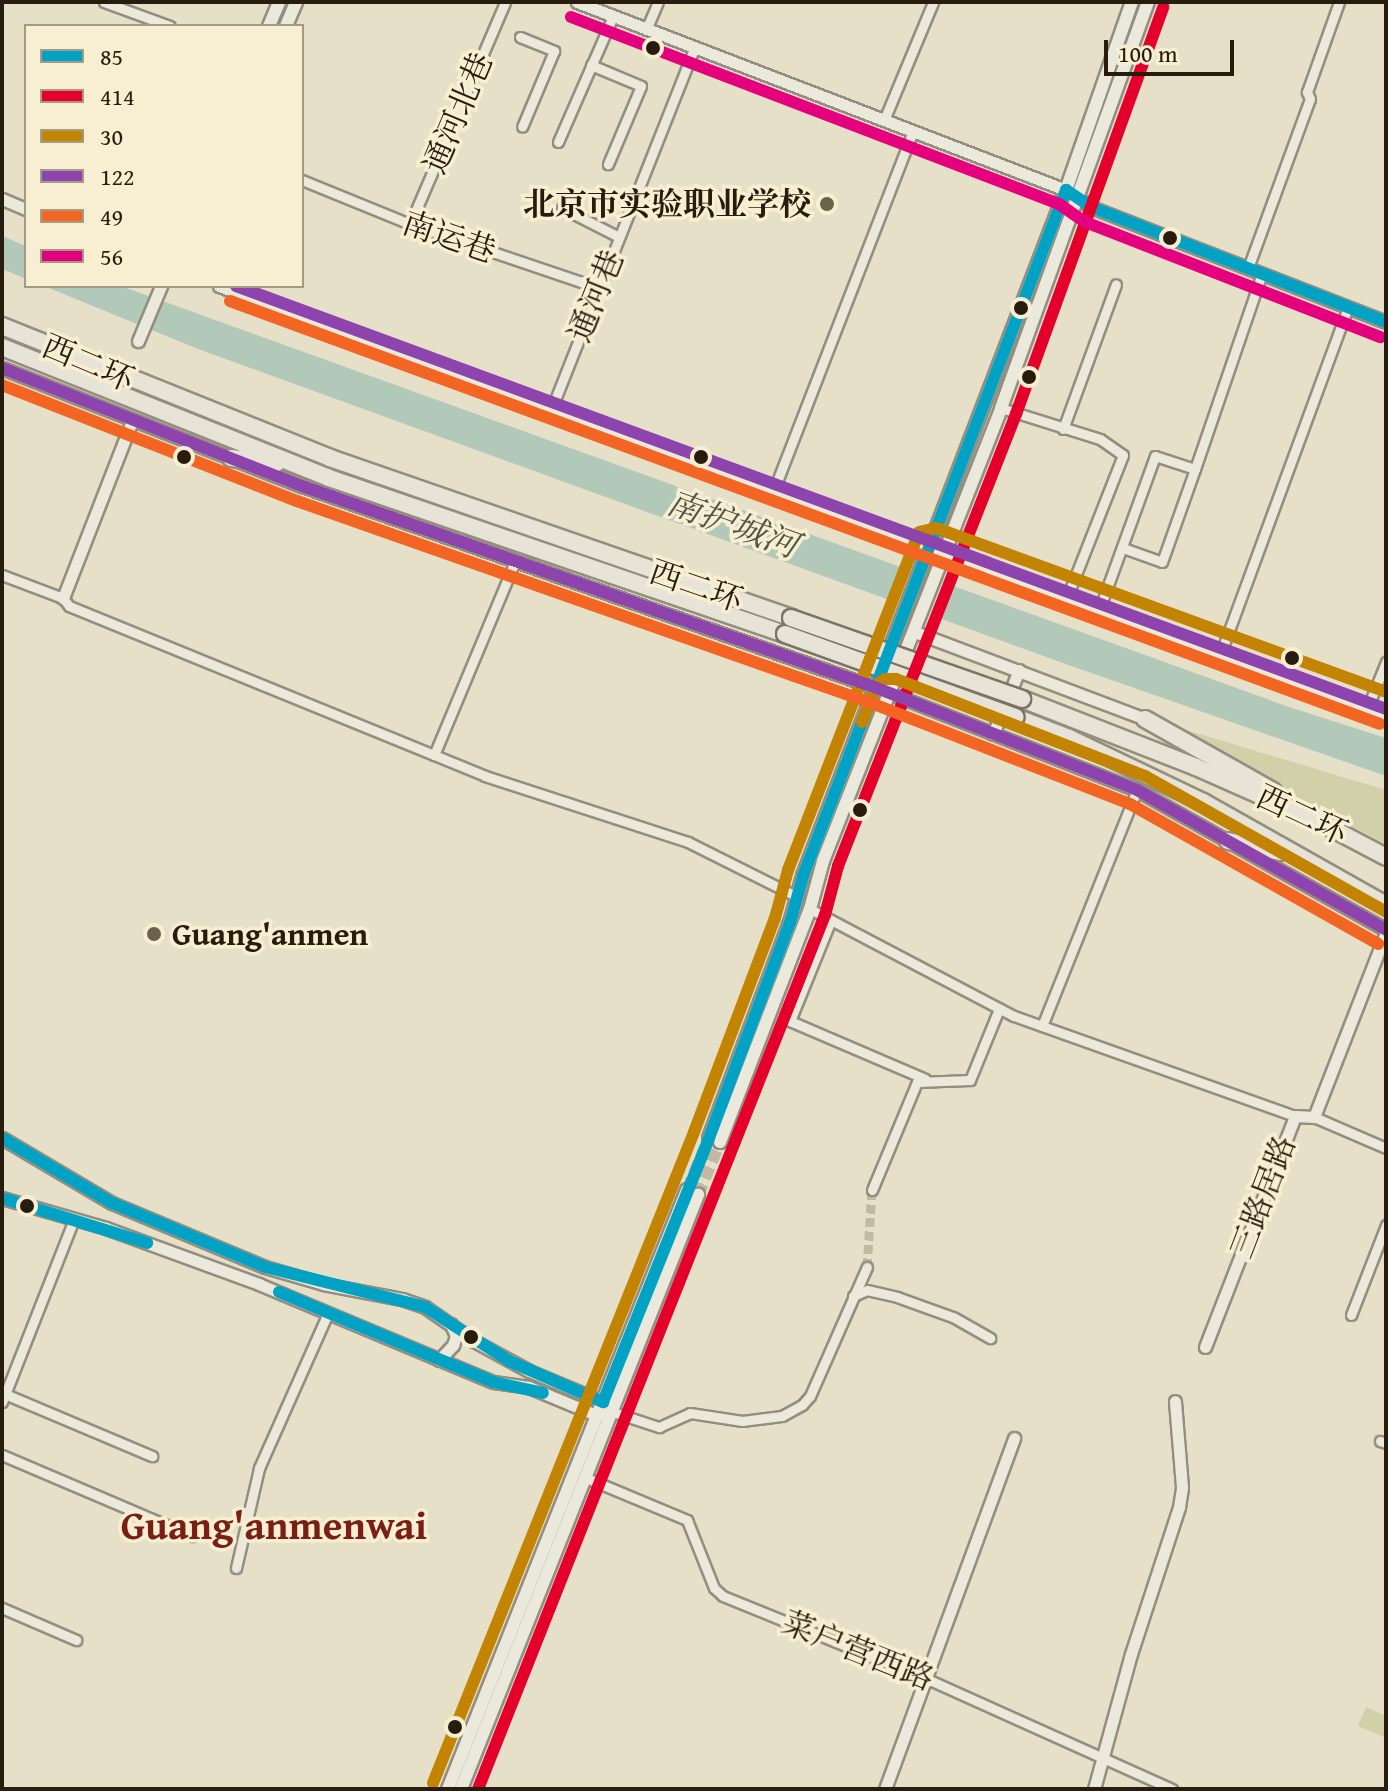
<!DOCTYPE html>
<meta charset="utf-8">
<style>
body{margin:0}
#map{position:relative;width:1388px;height:1791px;overflow:hidden;background:#e7e0c8;font-family:"Gentium Book Plus","Noto Serif SC",serif}
div>[style]{position:absolute}
[style*='--x']{left:calc(var(--x)*1px);top:calc(var(--y)*1px);width:calc(var(--w)*1px);rotate:calc(var(--a)*1deg)}
.green>*{inset:0;background:#d2d0a8}
.water>*{inset:0;background:#b2c9b9}
.pier>*{inset:0;background:#e7e0c8}
.minor-tunnel>*{height:9px;margin-top:-4.5px;transform-origin:0;background:repeating-linear-gradient(90deg,#c1b9a3 0 9px,transparent 0 13.5px)}
.secondary-tunnel>*{height:12px;margin-top:-6px;transform-origin:0;background:repeating-linear-gradient(90deg,#c1b9a3 0 12px,transparent 0 18px)}
.roads{filter:drop-shadow(2px 0 #938e7f) drop-shadow(-2px 0 #938e7f) drop-shadow(0 2px #938e7f) drop-shadow(0 -2px #938e7f)}
.minor>*{height:9px;margin:-4.5px;padding:0 4.5px;transform-origin:4.5px;border-radius:4.5px;background:#ebe8dc}
.tertiary>*{height:11px;margin:-5.5px;padding:0 5.5px;transform-origin:5.5px;border-radius:5.5px;background:#ebe8dc}
.secondary>*{height:12px;margin:-6px;padding:0 6px;transform-origin:6px;border-radius:6px;background:#ebe8dc}
.trunk>*{height:16px;margin:-8px;padding:0 8px;transform-origin:8px;border-radius:8px;background:#e7e3d6}
.bridges{filter:drop-shadow(2px 0 #797466) drop-shadow(-2px 0 #797466) drop-shadow(0 2px #797466) drop-shadow(0 -2px #797466)}
.trunk-bridge>*{height:16px;margin:-8px;padding:0 8px;transform-origin:8px;border-radius:8px;background:#e7e3d6}
.bus-1>*{height:12px;margin:-6px;padding:0 6px;transform-origin:6px;border-radius:6px;background:#02a2c4}
.bus-2>*{height:12px;margin:-6px;padding:0 6px;transform-origin:6px;border-radius:6px;background:#e4002b}
.bus-3>*{height:12px;margin:-6px;padding:0 6px;transform-origin:6px;border-radius:6px;background:#c38404}
.bus-4>*{height:12px;margin:-6px;padding:0 6px;transform-origin:6px;border-radius:6px;background:#8e44ad}
.bus-5>*{height:12px;margin:-6px;padding:0 6px;transform-origin:6px;border-radius:6px;background:#f26522}
.bus-6>*{height:12px;margin:-6px;padding:0 6px;transform-origin:6px;border-radius:6px;background:#e5007d}
.dots>*{width:22px;height:22px;translate:-50% -50%;box-sizing:border-box;border:4px solid #f8efd3;border-radius:50%}
span{translate:-50% -50%;white-space:nowrap;text-align:center;line-height:1.15;-webkit-text-stroke:7px #f8efd3;paint-order:stroke}
.street-label{font-size:32px;color:#271c0e}
.poi-label{font-size:32px;color:#271c0e;font-weight:700}
.right{translate:-100% -50%;text-align:right}
.left{translate:0 -50%;text-align:left}
.water-label{font-size:34px;color:#505548;font-style:italic}
.district-label{font-size:40px;color:#7a1f14;font-weight:700}
.frame{position:absolute;inset:0;border:4px solid #271c0e;pointer-events:none}
.legend{position:absolute;left:24px;top:24px;width:280px;height:264px;box-sizing:border-box;background:#f8efd3;border:2px solid #a49b84;margin:0;padding:10px 14px;list-style:none;font-size:24px;color:#271c0e}
.legend li{display:flex;align-items:center;gap:16px;height:40px}
.legend b{width:40px;border:2px solid #a49b84}
.scale{position:absolute;left:1104px;top:40px;width:130px;height:36px;box-sizing:border-box;border:4px solid #271c0e;border-top:0;padding-left:10px;font-size:24px;line-height:28px;white-space:nowrap;color:#271c0e;-webkit-text-stroke:6px #f8efd3;paint-order:stroke}
</style>
<div id="map">
<div class="green">
<i style="clip-path:polygon(1163px 723px,1386px 790px,1386px 844px,1292px 795px)"></i>
<i style="clip-path:polygon(1366px 1707px,1386px 1716px,1386px 1738px,1358px 1726px)"></i>
</div>
<div class="water">
<i style="clip-path:polygon(2px 236px,26px 246px,26px 279px,2px 269px)"></i>
<i style="clip-path:polygon(44px 286px,121px 286px,1289px 707px,1386px 738px,1386px 776px,1060px 662px,198px 349px)"></i>
</div>
<div class="pier">
<i style="clip-path:polygon(903px 564px,953px 582px,938px 621px,888px 602px)"></i>
</div>
<div class="minor-tunnel">
<i style="--x:867;--y:1267;--w:77;--a:-86.3"></i>
</div>
<div class="secondary-tunnel">
<i style="--x:687;--y:1190;--w:56;--a:-67.1"></i>
<i style="--x:698;--y:1195;--w:57;--a:-67.5"></i>
</div>
<div class="roads">
<div class="minor">
<i style="--x:104;--y:2;--w:70;--a:20"></i>
<i style="--x:646;--y:30;--w:30;--a:-67"></i>
<i style="--x:520;--y:37;--w:37;--a:22"></i>
<i style="--x:554;--y:51;--w:82;--a:112.8"></i>
<i style="--x:591;--y:65;--w:54;--a:22.8"></i>
<i style="--x:641;--y:86;--w:85;--a:112.9"></i>
<i style="--x:884;--y:120;--w:128;--a:-67.4"></i>
<i style="--x:558;--y:142;--w:137;--a:-66.4"></i>
<i style="--x:302;--y:180;--w:117;--a:22.2"></i>
<i style="--x:410;--y:224;--w:200;--a:18.7"></i>
<i style="--x:562;--y:208;--w:64;--a:27"></i>
<i style="--x:410;--y:224;--w:241;--a:-66.8"></i>
<i style="--x:1248;--y:268;--w:180;--a:-69.9"></i>
<i style="--x:1310;--y:99;--w:8;--a:-113"></i>
<i style="--x:1307;--y:92;--w:96;--a:-70.4"></i>
<i style="--x:1001;--y:408;--w:104;--a:17.4"></i>
<i style="--x:1100;--y:439;--w:28;--a:35"></i>
<i style="--x:1123;--y:455;--w:156;--a:111.5"></i>
<i style="--x:551;--y:410;--w:388;--a:-68.4"></i>
<i style="--x:1063;--y:429;--w:154;--a:-69.9"></i>
<i style="--x:773;--y:492;--w:387;--a:-68.8"></i>
<i style="--x:1123;--y:548;--w:41;--a:19.7"></i>
<i style="--x:1162;--y:562;--w:99;--a:-70.5"></i>
<i style="--x:2;--y:575;--w:65;--a:20.7"></i>
<i style="--x:63;--y:598;--w:10;--a:53"></i>
<i style="--x:69;--y:606;--w:449;--a:22.2"></i>
<i style="--x:485;--y:776;--w:213;--a:18"></i>
<i style="--x:688;--y:842;--w:121;--a:26.6"></i>
<i style="--x:1099;--y:610;--w:164;--a:-70"></i>
<i style="--x:1155;--y:456;--w:42;--a:18"></i>
<i style="--x:1195;--y:469;--w:207;--a:-71.1"></i>
<i style="--x:1220;--y:655;--w:370;--a:-69.8"></i>
<i style="--x:1367;--y:709;--w:51;--a:-68"></i>
<i style="--x:434;--y:755;--w:210;--a:-67.3"></i>
<i style="--x:810;--y:909;--w:230;--a:27.7"></i>
<i style="--x:1014;--y:1016;--w:298;--a:19.6"></i>
<i style="--x:831;--y:920;--w:109;--a:112.1"></i>
<i style="--x:790;--y:1021;--w:147;--a:23.2"></i>
<i style="--x:1042;--y:1026;--w:254;--a:-68.1"></i>
<i style="--x:1314;--y:1117;--w:78;--a:23.3"></i>
<i style="--x:872;--y:1190;--w:117;--a:-67.4"></i>
<i style="--x:917;--y:1082;--w:53;--a:-2.2"></i>
<i style="--x:970;--y:1080;--w:77;--a:-67.8"></i>
<i style="--x:853;--y:1296;--w:15;--a:-23"></i>
<i style="--x:867;--y:1290;--w:31;--a:13"></i>
<i style="--x:897;--y:1297;--w:59;--a:19.7"></i>
<i style="--x:953;--y:1317;--w:43;--a:29.6"></i>
<i style="--x:1351;--y:1315;--w:97;--a:-68.7"></i>
<i style="--x:5;--y:1394;--w:160;--a:22.9"></i>
<i style="--x:2;--y:1402;--w:197;--a:-68.5"></i>
<i style="--x:610;--y:1411;--w:52;--a:18.1"></i>
<i style="--x:659;--y:1427;--w:34;--a:-24"></i>
<i style="--x:690;--y:1413;--w:53;--a:8.7"></i>
<i style="--x:742;--y:1421;--w:40;--a:-7.1"></i>
<i style="--x:782;--y:1416;--w:23;--a:-29"></i>
<i style="--x:802;--y:1405;--w:12;--a:-48"></i>
<i style="--x:810;--y:1396;--w:141;--a:-66.2"></i>
<i style="--x:1380;--y:1441;--w:6;--a:18"></i>
<i style="--x:2;--y:1455;--w:207;--a:23.1"></i>
<i style="--x:584;--y:1477;--w:112;--a:22.7"></i>
<i style="--x:687;--y:1520;--w:73;--a:68.3"></i>
<i style="--x:714;--y:1588;--w:12;--a:42"></i>
<i style="--x:723;--y:1596;--w:218;--a:22.1"></i>
<i style="--x:925;--y:1678;--w:271;--a:24.2"></i>
<i style="--x:236;--y:1568;--w:103;--a:-77"></i>
<i style="--x:259;--y:1468;--w:170;--a:-66"></i>
<i style="--x:2;--y:1608;--w:81;--a:23.4"></i>
</div>
<div class="tertiary">
<i style="--x:577;--y:2;--w:524;--a:21.03"></i>
<i style="--x:1066;--y:190;--w:30;--a:34"></i>
<i style="--x:1091;--y:207;--w:317;--a:21.3"></i>
<i style="--x:2;--y:199;--w:26;--a:23"></i>
<i style="--x:219;--y:286;--w:1243;--a:20.18"></i>
<i style="--x:138;--y:341;--w:60;--a:-67.3"></i>
<i style="--x:2;--y:368;--w:322;--a:21.5"></i>
<i style="--x:302;--y:486;--w:609;--a:19.36"></i>
<i style="--x:877;--y:688;--w:279;--a:21.4"></i>
<i style="--x:1137;--y:790;--w:286;--a:29.3"></i>
<i style="--x:63;--y:598;--w:190;--a:-68.7"></i>
<i style="--x:915;--y:632;--w:246;--a:20.7"></i>
<i style="--x:993;--y:734;--w:69;--a:-67.9"></i>
<i style="--x:2;--y:1138;--w:128;--a:30.6"></i>
<i style="--x:112;--y:1203;--w:166;--a:22.7"></i>
<i style="--x:265;--y:1267;--w:60;--a:16.3"></i>
<i style="--x:323;--y:1284;--w:80;--a:10.8"></i>
<i style="--x:402;--y:1299;--w:24;--a:19"></i>
<i style="--x:425;--y:1307;--w:60;--a:34.8"></i>
<i style="--x:474;--y:1341;--w:63;--a:28.6"></i>
<i style="--x:529;--y:1371;--w:80;--a:22.7"></i>
<i style="--x:603;--y:1402;--w:11;--a:52"></i>
<i style="--x:610;--y:1411;--w:15;--a:164"></i>
<i style="--x:596;--y:1415;--w:73;--a:-157.3"></i>
<i style="--x:529;--y:1387;--w:36;--a:-172"></i>
<i style="--x:493;--y:1382;--w:254;--a:-157.3"></i>
<i style="--x:259;--y:1284;--w:163;--a:-159.9"></i>
<i style="--x:106;--y:1228;--w:108;--a:-163.9"></i>
<i style="--x:1205;--y:1347;--w:248;--a:-68.7"></i>
<i style="--x:1295;--y:1116;--w:19;--a:3"></i>
<i style="--x:1314;--y:1117;--w:199;--a:-68.7"></i>
<i style="--x:439;--y:1360;--w:21;--a:-47"></i>
<i style="--x:453;--y:1345;--w:9;--a:-72"></i>
<i style="--x:456;--y:1336;--w:13;--a:-113"></i>
<i style="--x:885;--y:1789;--w:374;--a:-69.8"></i>
<i style="--x:1094;--y:1789;--w:140;--a:-74.7"></i>
<i style="--x:1131;--y:1654;--w:155;--a:-71.9"></i>
<i style="--x:1179;--y:1507;--w:20;--a:-81"></i>
<i style="--x:1182;--y:1487;--w:86;--a:-94.7"></i>
</div>
<div class="secondary">
<i style="--x:269;--y:26;--w:26;--a:-67"></i>
<i style="--x:286;--y:26;--w:26;--a:-67"></i>
<i style="--x:709;--y:1138;--w:230;--a:-69.4"></i>
<i style="--x:790;--y:923;--w:49;--a:-74.5"></i>
<i style="--x:803;--y:876;--w:735;--a:-69.02"></i>
<i style="--x:1066;--y:190;--w:199;--a:-70.7"></i>
<i style="--x:720;--y:1142;--w:250;--a:-68.9"></i>
<i style="--x:810;--y:909;--w:50;--a:-74.8"></i>
<i style="--x:823;--y:861;--w:487;--a:-68.5"></i>
<i style="--x:1001;--y:408;--w:432;--a:-70.1"></i>
<i style="--x:448;--y:1789;--w:645;--a:-68.25"></i>
<i style="--x:461;--y:1789;--w:640;--a:-68.25"></i>
</div>
<div class="trunk">
<i style="--x:2;--y:326;--w:354;--a:21.9"></i>
<i style="--x:330;--y:458;--w:488;--a:19.1"></i>
<i style="--x:2;--y:347;--w:352;--a:21.8"></i>
<i style="--x:329;--y:478;--w:482;--a:18.9"></i>
<i style="--x:231;--y:458;--w:46;--a:6.2"></i>
<i style="--x:1022;--y:699;--w:187;--a:21.3"></i>
<i style="--x:1196;--y:767;--w:129;--a:23.8"></i>
<i style="--x:1314;--y:819;--w:81;--a:27.8"></i>
<i style="--x:1015;--y:717;--w:58;--a:21.3"></i>
<i style="--x:1069;--y:738;--w:148;--a:25.5"></i>
<i style="--x:1203;--y:802;--w:210;--a:29.4"></i>
<i style="--x:1145;--y:719;--w:147;--a:29.4"></i>
<i style="--x:1228;--y:841;--w:53;--a:11.9"></i>
</div>
</div>
<div class="bridges">
<div class="trunk-bridge">
<i style="--x:791;--y:618;--w:245;--a:19.3"></i>
<i style="--x:785;--y:634;--w:245;--a:19.8"></i>
</div>
</div>
<div class="bus-1">
<i style="--x:2;--y:1138;--w:128;--a:30.6"></i>
<i style="--x:112;--y:1203;--w:166;--a:22.7"></i>
<i style="--x:265;--y:1267;--w:165;--a:14"></i>
<i style="--x:425;--y:1307;--w:100;--a:32.7"></i>
<i style="--x:509;--y:1361;--w:103;--a:23.6"></i>
<i style="--x:603;--y:1402;--w:284;--a:-68.1"></i>
<i style="--x:709;--y:1138;--w:230;--a:-69.4"></i>
<i style="--x:790;--y:923;--w:49;--a:-74.5"></i>
<i style="--x:803;--y:876;--w:735;--a:-69.02"></i>
<i style="--x:1066;--y:190;--w:30;--a:34"></i>
<i style="--x:1091;--y:207;--w:317;--a:21.3"></i>
<i style="--x:2;--y:1198;--w:152;--a:17.2"></i>
<i style="--x:279;--y:1292;--w:232;--a:22.8"></i>
<i style="--x:493;--y:1382;--w:51;--a:12.4"></i>
</div>
<div class="bus-2">
<i style="--x:478;--y:1789;--w:940;--a:-68.35"></i>
<i style="--x:825;--y:915;--w:51;--a:-75.1"></i>
<i style="--x:838;--y:866;--w:486;--a:-68.5"></i>
<i style="--x:1016;--y:414;--w:433;--a:-70.1"></i>
</div>
<div class="bus-3">
<i style="--x:862;--y:722;--w:41;--a:-68.5"></i>
<i style="--x:877;--y:684;--w:9;--a:-32"></i>
<i style="--x:885;--y:679;--w:11;--a:0"></i>
<i style="--x:896;--y:679;--w:267;--a:21.3"></i>
<i style="--x:1145;--y:776;--w:277;--a:29.4"></i>
<i style="--x:433;--y:1783;--w:701;--a:-68.15"></i>
<i style="--x:694;--y:1132;--w:229;--a:-69.3"></i>
<i style="--x:775;--y:918;--w:50;--a:-74.8"></i>
<i style="--x:788;--y:870;--w:362;--a:-68.8"></i>
<i style="--x:919;--y:532;--w:17;--a:-13"></i>
<i style="--x:936;--y:528;--w:479;--a:20"></i>
</div>
<div class="bus-4">
<i style="--x:236;--y:286;--w:1225;--a:20.19"></i>
<i style="--x:2;--y:368;--w:322;--a:21.5"></i>
<i style="--x:302;--y:486;--w:609;--a:19.36"></i>
<i style="--x:877;--y:688;--w:279;--a:21.4"></i>
<i style="--x:1137;--y:790;--w:286;--a:29.3"></i>
</div>
<div class="bus-5">
<i style="--x:230;--y:301;--w:1225;--a:20.19"></i>
<i style="--x:2;--y:385;--w:317;--a:21.5"></i>
<i style="--x:297;--y:501;--w:609;--a:19.39"></i>
<i style="--x:871;--y:703;--w:278;--a:21.3"></i>
<i style="--x:1130;--y:804;--w:285;--a:29.4"></i>
</div>
<div class="bus-6">
<i style="--x:571;--y:17;--w:523;--a:20.97"></i>
<i style="--x:1059;--y:204;--w:32;--a:35"></i>
<i style="--x:1085;--y:222;--w:317;--a:21.3"></i>
</div>
<div class="dots">
<i style="left:653px;top:48px;background:#271c0e"></i>
<i style="left:827px;top:204px;background:#6a614f"></i>
<i style="left:1170px;top:238px;background:#271c0e"></i>
<i style="left:1021px;top:308px;background:#271c0e"></i>
<i style="left:1029px;top:377px;background:#271c0e"></i>
<i style="left:184px;top:457px;background:#271c0e"></i>
<i style="left:701px;top:457px;background:#271c0e"></i>
<i style="left:1292px;top:658px;background:#271c0e"></i>
<i style="left:860px;top:810px;background:#271c0e"></i>
<i style="left:154px;top:934px;background:#6a614f"></i>
<i style="left:27px;top:1206px;background:#271c0e"></i>
<i style="left:471px;top:1337px;background:#271c0e"></i>
<i style="left:455px;top:1727px;background:#271c0e"></i>
</div>
<div class="street-label">
<span style="left:458px;top:113px;rotate:-67deg">通河北巷</span>
<span style="left:449px;top:237px;rotate:19deg">南运巷</span>
<span style="left:596px;top:296px;rotate:-68deg">通河巷</span>
<span style="left:88px;top:363px;rotate:23deg">西二环</span>
<span style="left:696px;top:586px;rotate:19deg">西二环</span>
<span style="left:1302px;top:815px;rotate:25deg">西二环</span>
<span style="left:1263px;top:1197px;rotate:-69deg">三路居路</span>
<span style="left:858px;top:1651px;rotate:22deg">菜户营西路</span>
</div>
<div class="poi-label">
<span class="right" style="left:811px;top:204px">北京市实验职业学校</span>
<span class="left" style="left:172px;top:934px">Guang'anmen</span>
</div>
<div class="water-label">
<span style="left:733px;top:523px;rotate:20deg">南护城河</span>
</div>
<div class="district-label">
<span style="left:274px;top:1525px">Guang'anmenwai</span>
</div>
<div class="frame"></div>
<ul class="legend">
<li><b style="height:10px;background:#02a2c4"></b>85</li>
<li><b style="height:10px;background:#e4002b"></b>414</li>
<li><b style="height:10px;background:#c38404"></b>30</li>
<li><b style="height:10px;background:#8e44ad"></b>122</li>
<li><b style="height:10px;background:#f26522"></b>49</li>
<li><b style="height:10px;background:#e5007d"></b>56</li>
</ul>
<div class="scale">100 m</div>
</div>
